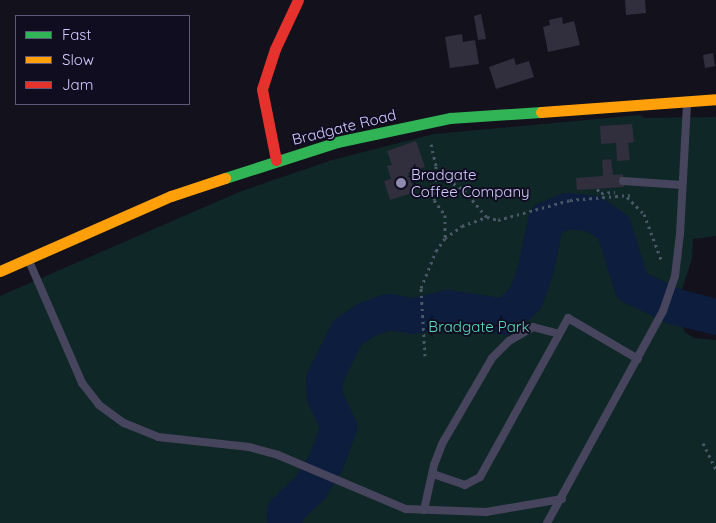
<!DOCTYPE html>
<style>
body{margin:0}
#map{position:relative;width:716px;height:523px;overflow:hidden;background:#13111c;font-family:Quicksand,sans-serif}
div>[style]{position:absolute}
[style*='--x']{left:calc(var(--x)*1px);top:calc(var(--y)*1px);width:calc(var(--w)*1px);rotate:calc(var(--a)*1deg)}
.green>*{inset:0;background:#102727}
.river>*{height:36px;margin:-18px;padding:0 18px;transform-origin:18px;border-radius:18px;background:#0c1d3d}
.building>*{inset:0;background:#312e3e}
.path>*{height:3px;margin-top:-1.5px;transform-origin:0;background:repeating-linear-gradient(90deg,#495866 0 2.5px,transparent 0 6.5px)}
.lane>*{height:8px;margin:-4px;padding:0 4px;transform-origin:4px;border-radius:4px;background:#47455d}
.fast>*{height:11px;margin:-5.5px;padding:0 5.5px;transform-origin:5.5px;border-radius:5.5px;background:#30b455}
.slow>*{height:11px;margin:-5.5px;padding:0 5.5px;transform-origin:5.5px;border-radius:5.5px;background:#ff9f0a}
.jam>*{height:11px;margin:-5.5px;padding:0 5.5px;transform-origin:5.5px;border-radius:5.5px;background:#e5322d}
.dots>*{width:14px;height:14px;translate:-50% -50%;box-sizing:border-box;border:2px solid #100d20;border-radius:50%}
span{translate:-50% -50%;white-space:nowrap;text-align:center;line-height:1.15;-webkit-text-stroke:4px #100d20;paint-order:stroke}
.street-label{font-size:15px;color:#d2cbff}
.poi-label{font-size:15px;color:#d2cbff}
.left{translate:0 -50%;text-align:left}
.park-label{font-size:15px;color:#58debf}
.legend{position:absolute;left:15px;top:15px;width:175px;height:90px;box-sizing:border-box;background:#100d20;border:1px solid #5e5979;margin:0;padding:6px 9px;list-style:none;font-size:15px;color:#d2cbff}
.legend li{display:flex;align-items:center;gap:10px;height:25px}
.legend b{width:25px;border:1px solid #5e5979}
</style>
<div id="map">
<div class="green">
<i style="clip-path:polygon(640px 115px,644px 118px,716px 117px,716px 236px,693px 239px,692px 259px,675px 310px,685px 332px,694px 338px,716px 340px,716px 523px,0 523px,0 296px,239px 192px,332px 160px,434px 134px)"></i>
</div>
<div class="river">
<i style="--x:285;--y:523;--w:11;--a:-90"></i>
<i style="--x:285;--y:512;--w:36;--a:-44"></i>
<i style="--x:311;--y:487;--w:31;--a:-59"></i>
<i style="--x:327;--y:460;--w:35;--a:-70"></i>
<i style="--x:339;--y:427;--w:33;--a:-115"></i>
<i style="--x:325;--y:397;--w:17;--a:-93"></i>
<i style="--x:324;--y:380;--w:52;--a:-63.9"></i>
<i style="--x:347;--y:333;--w:23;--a:-34"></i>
<i style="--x:366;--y:320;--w:23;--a:-20"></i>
<i style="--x:388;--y:312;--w:26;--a:9"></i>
<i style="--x:414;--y:316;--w:35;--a:-13"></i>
<i style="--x:448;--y:308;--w:59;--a:8.8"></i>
<i style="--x:506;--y:317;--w:28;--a:-44"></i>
<i style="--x:526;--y:298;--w:31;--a:-71"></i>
<i style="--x:536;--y:269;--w:50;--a:-78.5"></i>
<i style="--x:546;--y:220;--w:23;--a:-23"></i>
<i style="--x:567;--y:211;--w:27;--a:6"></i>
<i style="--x:594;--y:214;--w:24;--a:35"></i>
<i style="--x:614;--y:228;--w:61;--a:72.8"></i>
<i style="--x:632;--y:286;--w:46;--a:26"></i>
<i style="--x:673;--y:306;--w:44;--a:14.3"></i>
</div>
<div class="building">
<i style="clip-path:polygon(625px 0,645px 0,646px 13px,626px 15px)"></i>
<i style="clip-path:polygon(481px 14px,486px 39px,478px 40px,474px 16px)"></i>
<i style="clip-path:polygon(562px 17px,563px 24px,574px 21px,580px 45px,548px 52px,543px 27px,550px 25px,549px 20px)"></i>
<i style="clip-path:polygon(462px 34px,463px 42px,475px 40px,479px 64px,450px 68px,445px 37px)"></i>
<i style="clip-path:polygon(713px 53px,715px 66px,705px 68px,703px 55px)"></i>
<i style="clip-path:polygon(514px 58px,516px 65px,529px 61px,534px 77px,496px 89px,489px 67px)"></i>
<i style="clip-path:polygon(632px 124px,634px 142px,628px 143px,630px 160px,617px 161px,616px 143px,601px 144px,600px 126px)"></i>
<i style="clip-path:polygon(416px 141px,425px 167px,408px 173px,415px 192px,390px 200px,384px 181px,391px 179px,387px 166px,392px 165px,387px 151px)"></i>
<i style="clip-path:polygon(611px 159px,613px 175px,623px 174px,624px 187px,577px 190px,576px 178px,603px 176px,602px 160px)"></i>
</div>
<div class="path">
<i style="--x:431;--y:144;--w:23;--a:77"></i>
<i style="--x:436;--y:166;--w:34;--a:93"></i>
<i style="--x:434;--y:200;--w:19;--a:54"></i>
<i style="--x:445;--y:215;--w:22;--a:90"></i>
<i style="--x:437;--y:173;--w:32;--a:32"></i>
<i style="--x:464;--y:190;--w:35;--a:50"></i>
<i style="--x:597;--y:189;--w:6;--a:45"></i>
<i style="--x:601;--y:193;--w:14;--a:-4"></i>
<i style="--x:627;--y:197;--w:24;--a:45"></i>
<i style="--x:644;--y:214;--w:51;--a:69.4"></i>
<i style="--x:425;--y:356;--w:68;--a:-93.4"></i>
<i style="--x:421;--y:288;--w:40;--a:-68"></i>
<i style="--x:436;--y:251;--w:16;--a:-55"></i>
<i style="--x:445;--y:238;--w:21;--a:-35"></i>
<i style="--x:462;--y:226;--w:27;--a:-20"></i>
<i style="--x:487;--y:217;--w:11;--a:15"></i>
<i style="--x:498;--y:220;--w:75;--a:-15.5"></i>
<i style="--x:570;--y:200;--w:60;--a:-4.8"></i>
<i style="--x:703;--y:443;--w:30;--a:64"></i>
</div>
<div class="lane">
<i style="--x:623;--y:181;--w:59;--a:3.9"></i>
<i style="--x:29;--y:261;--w:133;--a:66.5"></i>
<i style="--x:82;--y:383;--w:28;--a:52"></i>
<i style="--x:99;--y:405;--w:31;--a:36"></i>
<i style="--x:124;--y:423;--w:37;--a:22"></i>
<i style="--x:158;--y:437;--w:92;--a:6.3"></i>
<i style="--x:249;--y:447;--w:30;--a:15"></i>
<i style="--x:278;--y:455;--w:139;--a:22.9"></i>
<i style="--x:406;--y:509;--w:80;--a:2.1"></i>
<i style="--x:486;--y:512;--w:77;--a:-9.7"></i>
<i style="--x:433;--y:474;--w:34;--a:19"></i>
<i style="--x:465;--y:485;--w:17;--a:-28"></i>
<i style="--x:480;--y:477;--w:182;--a:-61"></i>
<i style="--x:568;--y:318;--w:81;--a:30.4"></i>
<i style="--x:424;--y:510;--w:46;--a:-77.5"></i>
<i style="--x:434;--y:465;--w:22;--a:-69"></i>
<i style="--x:442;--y:444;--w:99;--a:-59.8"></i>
<i style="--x:492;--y:358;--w:24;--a:-45"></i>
<i style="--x:509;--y:341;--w:28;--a:-30"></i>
<i style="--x:533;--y:327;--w:27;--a:15"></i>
<i style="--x:547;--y:523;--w:242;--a:-61.3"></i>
<i style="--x:663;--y:311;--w:37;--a:-71"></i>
<i style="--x:675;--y:276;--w:42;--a:-83.2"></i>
<i style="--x:680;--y:234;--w:130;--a:-86.9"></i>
</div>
<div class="fast">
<i style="--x:225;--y:178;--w:118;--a:-17.8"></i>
<i style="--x:337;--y:142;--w:116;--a:-12"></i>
<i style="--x:450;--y:118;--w:91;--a:-3.8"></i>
</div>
<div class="slow">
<i style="--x:541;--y:112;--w:175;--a:-4.2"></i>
<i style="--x:0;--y:271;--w:187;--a:-23.7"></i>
<i style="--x:171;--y:196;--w:57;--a:-18.4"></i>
</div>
<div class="jam">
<i style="--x:276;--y:160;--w:72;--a:-101.2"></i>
<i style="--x:262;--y:89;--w:42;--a:-72"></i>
<i style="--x:275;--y:49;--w:54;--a:-64.9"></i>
</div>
<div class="dots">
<i style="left:401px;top:183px;background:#8f8ab0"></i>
</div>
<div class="street-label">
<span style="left:344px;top:127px;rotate:-14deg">Bradgate Road</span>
</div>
<div class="poi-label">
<span class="left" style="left:411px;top:183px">Bradgate<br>Coffee Company</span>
</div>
<div class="park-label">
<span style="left:479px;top:327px">Bradgate Park</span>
</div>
<ul class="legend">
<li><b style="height:6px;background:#30b455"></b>Fast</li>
<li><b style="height:6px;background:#ff9f0a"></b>Slow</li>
<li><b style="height:6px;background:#e5322d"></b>Jam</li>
</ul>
</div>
